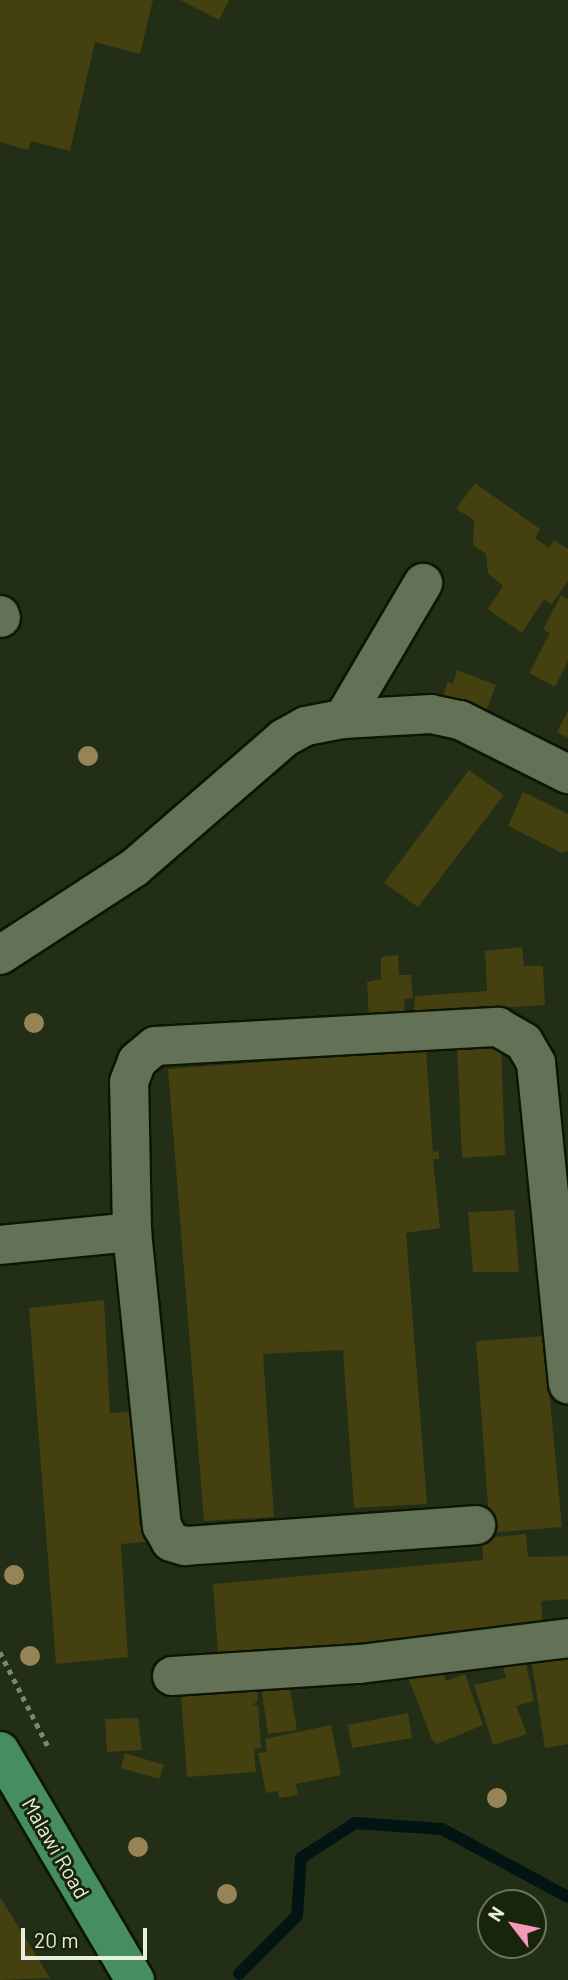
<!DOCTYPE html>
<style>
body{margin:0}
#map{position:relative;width:568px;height:1980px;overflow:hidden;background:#222e16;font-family:Barlow,sans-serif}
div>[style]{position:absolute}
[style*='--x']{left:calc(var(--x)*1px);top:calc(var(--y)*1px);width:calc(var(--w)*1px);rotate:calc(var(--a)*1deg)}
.stream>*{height:12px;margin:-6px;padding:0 6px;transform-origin:6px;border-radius:6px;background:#031512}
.building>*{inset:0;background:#454010}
.path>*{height:4.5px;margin-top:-2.25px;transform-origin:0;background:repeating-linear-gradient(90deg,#7c8672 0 5px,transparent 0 10px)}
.roads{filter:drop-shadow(2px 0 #0c1602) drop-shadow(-2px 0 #0c1602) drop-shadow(0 2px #0c1602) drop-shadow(0 -2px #0c1602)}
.minor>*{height:38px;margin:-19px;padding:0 19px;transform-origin:19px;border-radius:19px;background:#637156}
.major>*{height:38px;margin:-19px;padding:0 19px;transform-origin:19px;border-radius:19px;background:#468e60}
.trees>*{width:20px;height:20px;margin:-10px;border-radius:50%;background:#978456}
span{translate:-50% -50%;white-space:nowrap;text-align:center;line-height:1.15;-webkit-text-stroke:6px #19240c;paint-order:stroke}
.street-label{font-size:21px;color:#e6eede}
.north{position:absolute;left:477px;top:1889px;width:70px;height:70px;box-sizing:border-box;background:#19240c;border:2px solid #6b7560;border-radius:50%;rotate:302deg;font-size:19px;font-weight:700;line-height:28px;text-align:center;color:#e6eede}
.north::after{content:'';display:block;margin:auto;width:24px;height:32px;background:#f09ab7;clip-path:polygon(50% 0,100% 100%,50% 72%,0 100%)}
.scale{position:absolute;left:21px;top:1928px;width:126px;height:32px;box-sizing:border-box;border:4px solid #e6eede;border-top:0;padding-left:9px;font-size:21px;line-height:24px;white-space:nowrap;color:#e6eede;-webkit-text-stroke:5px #19240c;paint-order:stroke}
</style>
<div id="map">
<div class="stream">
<i style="--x:239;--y:1974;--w:82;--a:-45"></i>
<i style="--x:297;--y:1916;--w:58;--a:-86.1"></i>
<i style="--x:301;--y:1858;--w:64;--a:-32.9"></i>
<i style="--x:355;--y:1823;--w:87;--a:3.9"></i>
<i style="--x:442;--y:1829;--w:143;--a:28.4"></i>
</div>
<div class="building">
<i style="clip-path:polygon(0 0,153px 0,140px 54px,95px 42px,70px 151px,31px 141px,28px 150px,0 142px)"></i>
<i style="clip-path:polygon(180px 0,229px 0,219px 20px)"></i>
<i style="clip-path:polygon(475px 483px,540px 529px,535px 538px,549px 548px,554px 540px,568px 549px,568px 581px,552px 604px,544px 599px,522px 633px,488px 609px,503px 586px,488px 573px,486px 554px,473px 545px,474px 520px,456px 509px)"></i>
<i style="clip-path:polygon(561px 595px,568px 599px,568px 661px,555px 687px,529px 673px,550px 633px,543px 630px)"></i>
<i style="clip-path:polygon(457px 670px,496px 685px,484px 717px,442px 702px,447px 682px,453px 684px)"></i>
<i style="clip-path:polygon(568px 711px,568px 738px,557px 732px)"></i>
<i style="clip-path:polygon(469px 770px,504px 795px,418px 907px,384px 883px)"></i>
<i style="clip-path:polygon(523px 792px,568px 814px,568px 851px,562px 853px,508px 826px)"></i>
<i style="clip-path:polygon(522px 947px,524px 966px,543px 966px,545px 1005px,414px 1013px,415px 996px,487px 991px,485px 951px)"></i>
<i style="clip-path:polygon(398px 955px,399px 975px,411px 975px,413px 998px,404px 999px,405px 1016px,369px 1020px,367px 982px,381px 979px,381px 957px)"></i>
<i style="clip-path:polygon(501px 1043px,505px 1155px,462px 1158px,457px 1047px)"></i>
<i style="clip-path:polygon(426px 1050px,433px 1152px,439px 1151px,439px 1159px,433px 1159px,440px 1228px,406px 1233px,427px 1504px,354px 1508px,343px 1350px,263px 1354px,274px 1517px,204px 1521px,168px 1069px)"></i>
<i style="clip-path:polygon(514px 1210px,519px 1272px,473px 1272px,468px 1212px)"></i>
<i style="clip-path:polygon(104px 1300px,110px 1413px,136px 1411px,139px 1525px,145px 1526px,146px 1542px,121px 1544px,128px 1657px,56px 1664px,29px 1308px)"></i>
<i style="clip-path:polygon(544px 1336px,562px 1527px,490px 1533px,476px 1341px)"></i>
<i style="clip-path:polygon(526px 1534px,528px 1557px,568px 1556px,568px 1599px,541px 1601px,543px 1628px,218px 1654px,213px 1584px,483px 1560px,482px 1538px)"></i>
<i style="clip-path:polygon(568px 1651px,568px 1744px,545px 1748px,531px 1657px)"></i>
<i style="clip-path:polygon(524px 1654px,534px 1701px,516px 1706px,527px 1734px,493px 1745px,474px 1685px,506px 1678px,502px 1662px)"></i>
<i style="clip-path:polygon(438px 1660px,446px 1681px,465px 1674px,483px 1725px,437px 1744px,432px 1740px,406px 1672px)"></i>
<i style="clip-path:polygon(287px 1670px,297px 1730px,268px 1734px,259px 1673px)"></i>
<i style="clip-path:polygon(256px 1674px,258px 1700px,253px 1705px,258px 1706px,261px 1748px,254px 1749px,256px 1772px,187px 1777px,180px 1684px)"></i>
<i style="clip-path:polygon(408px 1713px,412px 1738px,352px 1748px,348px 1725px)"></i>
<i style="clip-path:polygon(138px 1718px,142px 1750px,107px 1752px,105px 1719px)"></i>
<i style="clip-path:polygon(331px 1725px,341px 1775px,296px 1784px,298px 1795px,279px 1798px,278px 1791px,266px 1793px,258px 1753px,267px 1752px,265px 1739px)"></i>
<i style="clip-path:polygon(125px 1753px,164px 1765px,159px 1779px,121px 1768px)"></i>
<i style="clip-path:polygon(0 1897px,50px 1978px,0 1980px)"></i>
</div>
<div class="path">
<i style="--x:0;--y:1652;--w:108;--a:63"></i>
</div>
<div class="roads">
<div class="minor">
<i style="--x:0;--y:615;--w:3;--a:72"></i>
<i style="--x:343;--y:719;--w:158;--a:-59.5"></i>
<i style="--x:0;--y:955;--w:160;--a:-33"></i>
<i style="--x:134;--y:868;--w:198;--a:-40.9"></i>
<i style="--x:284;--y:738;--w:25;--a:-29"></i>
<i style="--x:306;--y:726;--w:38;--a:-11"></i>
<i style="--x:343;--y:719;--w:88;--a:-3.3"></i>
<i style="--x:431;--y:714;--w:30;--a:12"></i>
<i style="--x:460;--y:720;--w:121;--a:26.6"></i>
<i style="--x:132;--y:1232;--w:150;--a:-91.1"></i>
<i style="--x:129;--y:1082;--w:22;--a:-69"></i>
<i style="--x:137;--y:1061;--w:23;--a:-40"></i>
<i style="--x:155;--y:1046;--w:344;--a:-3.2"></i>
<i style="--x:498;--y:1027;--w:30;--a:30"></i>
<i style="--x:524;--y:1042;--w:24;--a:60"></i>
<i style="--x:536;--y:1063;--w:323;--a:84.3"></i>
<i style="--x:0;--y:1245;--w:133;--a:-5.6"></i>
<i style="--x:132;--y:1232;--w:296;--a:84.2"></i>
<i style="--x:162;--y:1526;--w:18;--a:61"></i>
<i style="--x:171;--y:1542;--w:15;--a:16"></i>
<i style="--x:185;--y:1546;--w:292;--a:-4.1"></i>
<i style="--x:172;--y:1676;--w:188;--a:-3.7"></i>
<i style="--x:360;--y:1664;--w:210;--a:-7.1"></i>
</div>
<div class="major">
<i style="--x:0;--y:1751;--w:266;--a:59.5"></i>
</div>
</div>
<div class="trees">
<i style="left:88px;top:756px"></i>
<i style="left:34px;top:1023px"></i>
<i style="left:14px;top:1575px"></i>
<i style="left:30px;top:1656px"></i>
<i style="left:497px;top:1798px"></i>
<i style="left:138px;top:1847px"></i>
<i style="left:227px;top:1894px"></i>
</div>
<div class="street-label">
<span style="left:56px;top:1848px;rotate:60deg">Malawi Road</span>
</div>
<div class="north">N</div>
<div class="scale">20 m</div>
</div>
